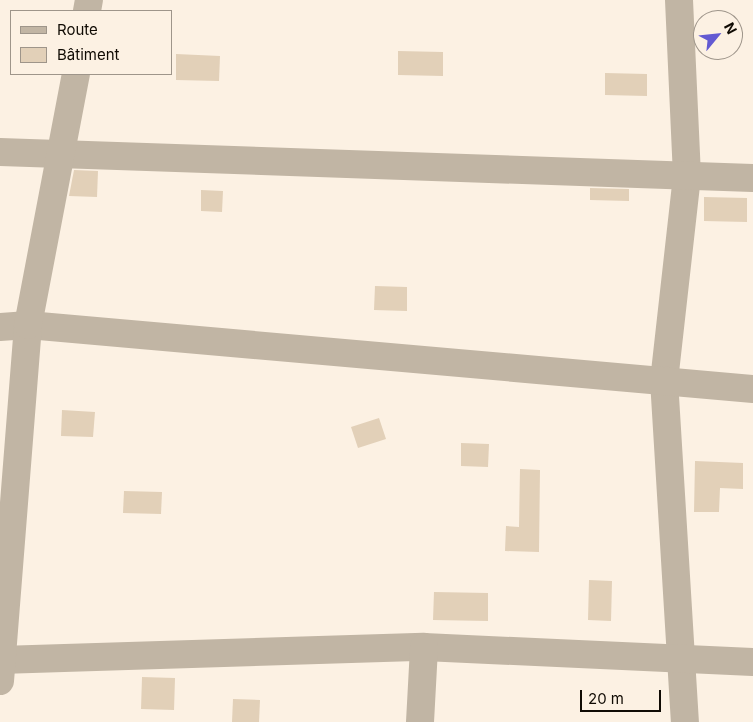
<!DOCTYPE html>
<meta charset="utf-8">
<style>
body{margin:0}
#map{position:relative;width:753px;height:722px;overflow:hidden;background:#fcf1e3;font-family:Inter,sans-serif}
div>[style]{position:absolute}
[style*='--x']{left:calc(var(--x)*1px);top:calc(var(--y)*1px);width:calc(var(--w)*1px);rotate:calc(var(--a)*1deg)}
.building>*{inset:0;background:#e2d0b8}
.minor>*{height:28px;margin:-14px;padding:0 14px;transform-origin:14px;border-radius:14px;background:#c1b5a4}
span{translate:-50% -50%;white-space:nowrap;text-align:center;line-height:1.15;-webkit-text-stroke:4px #fcf1e3;paint-order:stroke}
.legend{position:absolute;left:10px;top:10px;width:162px;height:65px;box-sizing:border-box;background:#fcf1e3;border:1px solid #9e958a;margin:0;padding:6px 9px;list-style:none;font-size:15px;color:#100b04}
.legend li{display:flex;align-items:center;gap:10px;height:25px}
.legend b{width:25px;border:1px solid #9e958a}
.north{position:absolute;left:693px;top:10px;width:50px;height:50px;box-sizing:border-box;background:#fcf1e3;border:1px solid #9e958a;border-radius:50%;rotate:62deg;font-size:14px;font-weight:700;line-height:20px;text-align:center;color:#100b04}
.north::after{content:'';display:block;margin:auto;width:18px;height:22px;background:#635ad2;clip-path:polygon(50% 0,100% 100%,50% 72%,0 100%)}
.scale{position:absolute;left:580px;top:690px;width:81px;height:22px;box-sizing:border-box;border:2px solid #100b04;border-top:0;padding-left:6px;font-size:15px;line-height:18px;white-space:nowrap;color:#100b04;-webkit-text-stroke:4px #fcf1e3;paint-order:stroke}
</style>
<div id="map">
<div class="building">
<i style="clip-path:polygon(398px 51px,443px 52px,443px 76px,398px 75px)"></i>
<i style="clip-path:polygon(176px 54px,220px 56px,219px 81px,176px 80px)"></i>
<i style="clip-path:polygon(605px 73px,647px 74px,647px 96px,605px 95px)"></i>
<i style="clip-path:polygon(74px 170px,98px 171px,97px 197px,69px 196px)"></i>
<i style="clip-path:polygon(590px 188px,629px 189px,629px 201px,590px 200px)"></i>
<i style="clip-path:polygon(201px 190px,223px 191px,222px 212px,201px 211px)"></i>
<i style="clip-path:polygon(704px 197px,747px 198px,747px 222px,704px 221px)"></i>
<i style="clip-path:polygon(375px 286px,407px 287px,407px 311px,374px 310px)"></i>
<i style="clip-path:polygon(62px 410px,95px 412px,93px 437px,61px 436px)"></i>
<i style="clip-path:polygon(379px 418px,386px 439px,358px 448px,351px 427px)"></i>
<i style="clip-path:polygon(461px 443px,489px 444px,488px 467px,461px 466px)"></i>
<i style="clip-path:polygon(695px 461px,743px 463px,743px 489px,720px 488px,719px 512px,694px 512px)"></i>
<i style="clip-path:polygon(520px 469px,540px 470px,539px 552px,505px 551px,506px 526px,519px 527px)"></i>
<i style="clip-path:polygon(124px 491px,162px 492px,161px 514px,123px 513px)"></i>
<i style="clip-path:polygon(589px 580px,612px 581px,611px 621px,588px 620px)"></i>
<i style="clip-path:polygon(434px 592px,488px 593px,488px 621px,433px 620px)"></i>
<i style="clip-path:polygon(142px 677px,175px 678px,174px 710px,141px 709px)"></i>
<i style="clip-path:polygon(233px 699px,260px 700px,259px 722px,232px 722px)"></i>
</div>
<div class="minor">
<i style="--x:679;--y:0;--w:176;--a:87.4"></i>
<i style="--x:687;--y:176;--w:205;--a:96.4"></i>
<i style="--x:664;--y:380;--w:343;--a:86.5"></i>
<i style="--x:87;--y:11;--w:11;--a:-80"></i>
<i style="--x:0;--y:152;--w:753;--a:1.98"></i>
<i style="--x:0;--y:327;--w:28;--a:-4"></i>
<i style="--x:28;--y:325;--w:728;--a:5.04"></i>
<i style="--x:0;--y:660;--w:424;--a:-1.8"></i>
<i style="--x:424;--y:647;--w:329;--a:2.6"></i>
<i style="--x:0;--y:681;--w:357;--a:-85.5"></i>
<i style="--x:28;--y:325;--w:256;--a:-79.2"></i>
<i style="--x:420;--y:722;--w:75;--a:-86.9"></i>
</div>
<ul class="legend">
<li><b style="height:6px;background:#c1b5a4"></b>Route</li>
<li><b style="height:14px;background:#e2d0b8"></b>Bâtiment</li>
</ul>
<div class="north">N</div>
<div class="scale">20 m</div>
</div>
